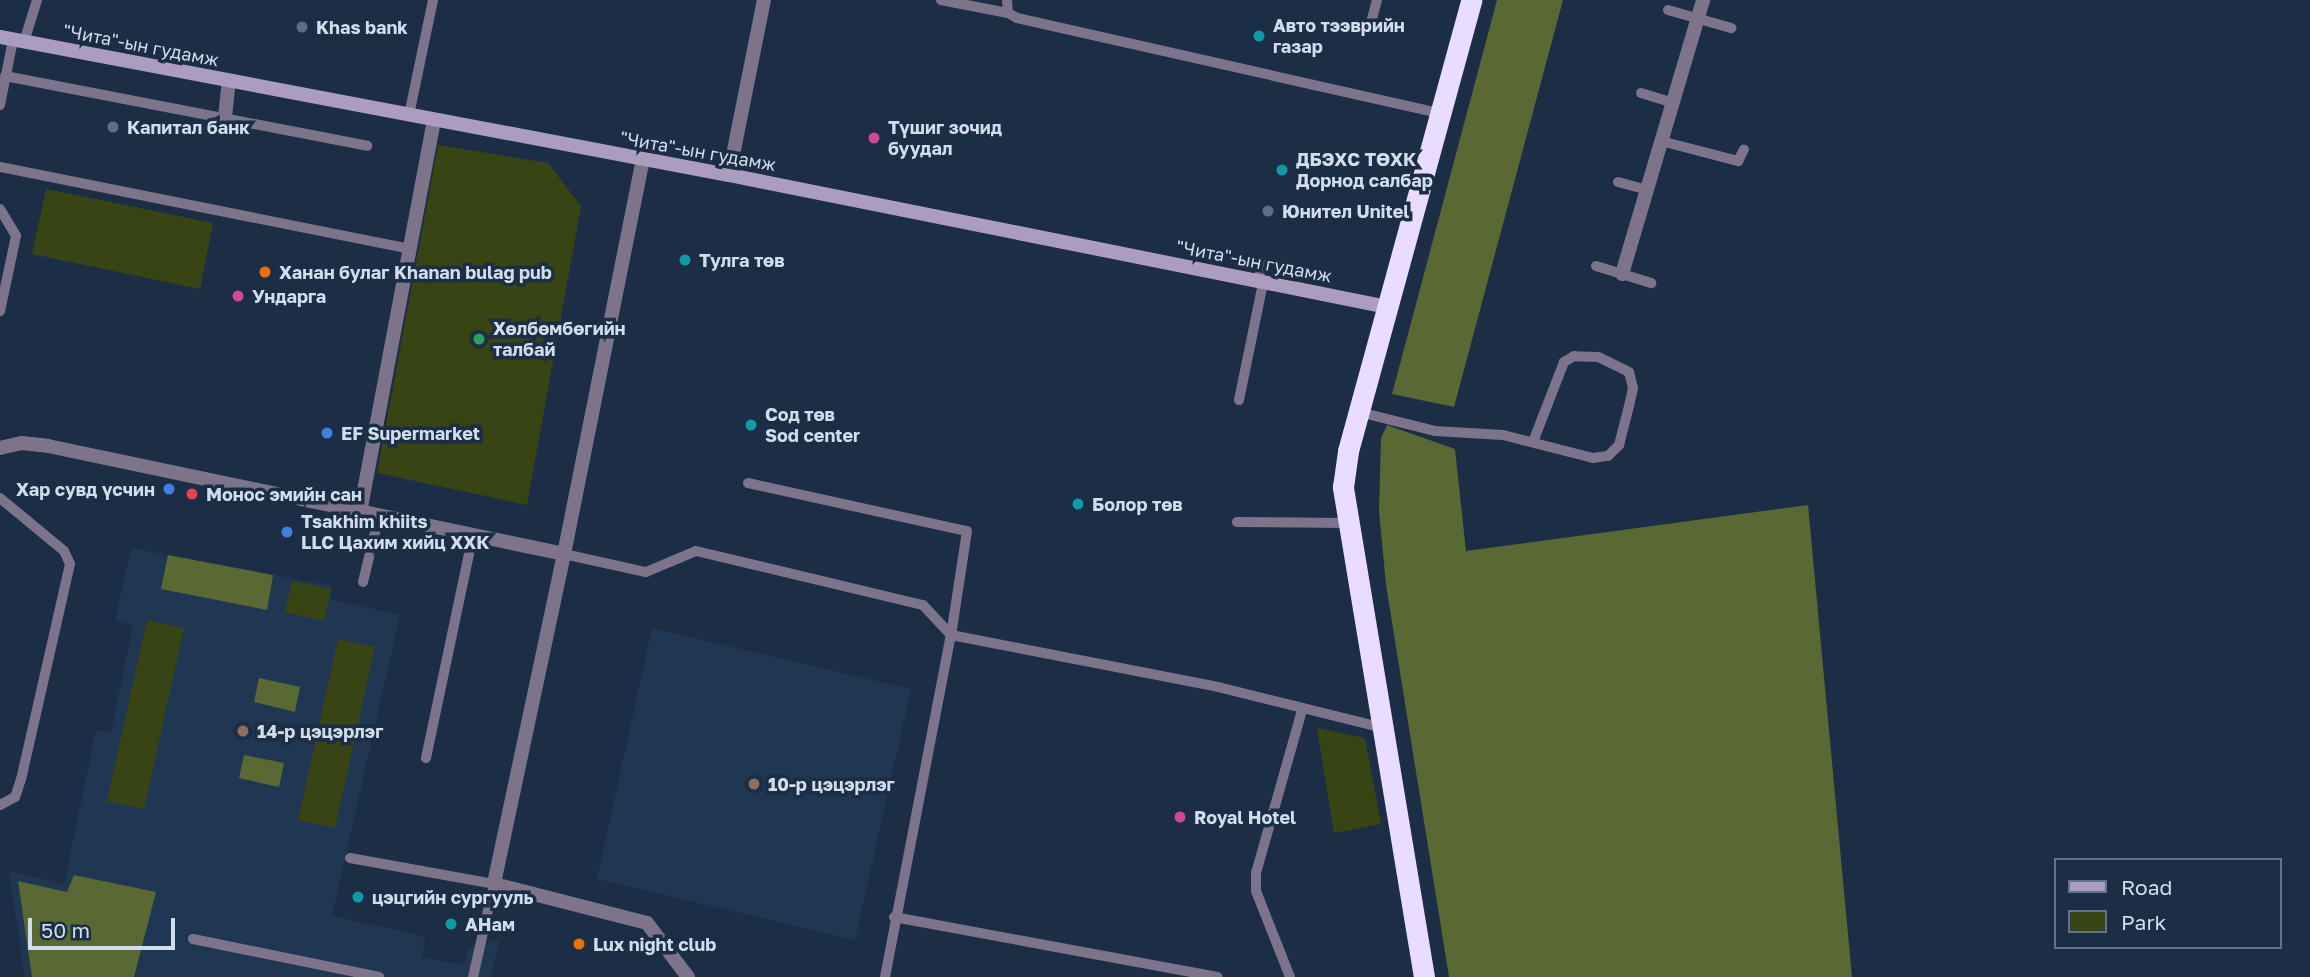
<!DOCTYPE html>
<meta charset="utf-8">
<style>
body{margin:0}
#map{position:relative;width:2310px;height:977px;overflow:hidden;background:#1b2e45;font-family:"Golos Text",sans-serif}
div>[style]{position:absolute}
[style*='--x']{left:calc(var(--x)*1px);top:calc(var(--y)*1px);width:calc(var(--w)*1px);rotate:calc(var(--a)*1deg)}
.built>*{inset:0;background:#203753}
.green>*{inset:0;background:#394415}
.forest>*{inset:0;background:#5a6833}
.lane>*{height:10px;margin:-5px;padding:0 5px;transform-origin:5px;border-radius:5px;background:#7d748b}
.street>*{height:14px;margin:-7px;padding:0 7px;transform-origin:7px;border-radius:7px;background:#7d748b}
.secondary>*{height:14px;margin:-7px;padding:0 7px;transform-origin:7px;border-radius:7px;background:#ab9cc0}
.highway>*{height:21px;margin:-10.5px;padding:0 10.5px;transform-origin:10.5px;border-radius:10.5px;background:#e9dcfe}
.dots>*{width:19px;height:19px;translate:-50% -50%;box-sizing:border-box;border:4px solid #1b2e45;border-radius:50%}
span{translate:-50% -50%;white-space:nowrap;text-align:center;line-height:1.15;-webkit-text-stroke:7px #1b2e45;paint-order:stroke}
.poi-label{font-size:18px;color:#d1ddec;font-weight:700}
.left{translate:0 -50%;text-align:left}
.right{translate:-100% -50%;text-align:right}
.street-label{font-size:18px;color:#d1ddec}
.legend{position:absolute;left:2054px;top:858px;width:228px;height:91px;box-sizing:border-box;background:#1b2e45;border:2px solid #647488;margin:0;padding:9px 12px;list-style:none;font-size:21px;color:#d1ddec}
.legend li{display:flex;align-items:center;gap:14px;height:35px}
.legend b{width:35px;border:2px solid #647488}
.scale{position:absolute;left:28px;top:918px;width:147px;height:32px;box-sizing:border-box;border:4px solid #d1ddec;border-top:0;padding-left:9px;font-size:21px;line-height:24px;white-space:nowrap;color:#d1ddec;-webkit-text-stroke:5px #1b2e45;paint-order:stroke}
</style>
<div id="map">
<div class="built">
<i style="clip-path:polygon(131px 548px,332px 586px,330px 599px,400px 615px,332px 916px,415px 934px,425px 939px,422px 957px,464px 965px,468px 948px,499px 939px,491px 977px,25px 977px,9px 871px,64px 884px,96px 730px,111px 732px,133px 625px,115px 621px)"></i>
<i style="clip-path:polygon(652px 628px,911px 689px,855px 940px,597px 879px)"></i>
</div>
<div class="green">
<i style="clip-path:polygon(438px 145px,548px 163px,581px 206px,527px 505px,377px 473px)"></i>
<i style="clip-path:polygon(46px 189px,213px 223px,200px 289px,32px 254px)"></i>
<i style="clip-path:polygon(292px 581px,331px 589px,324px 621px,285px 612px)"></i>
<i style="clip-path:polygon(147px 620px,184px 628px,144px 809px,107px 801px)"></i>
<i style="clip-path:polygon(338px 639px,375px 647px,335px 828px,298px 820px)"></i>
<i style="clip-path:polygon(1317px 728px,1365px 738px,1381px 824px,1334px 833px)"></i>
</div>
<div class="forest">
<i style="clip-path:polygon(1497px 0,1563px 0,1454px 407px,1392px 394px)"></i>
<i style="clip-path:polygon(1387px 425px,1455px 449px,1466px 551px,1808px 505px,1852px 977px,1449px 977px,1386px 585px,1379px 511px,1381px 438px)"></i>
<i style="clip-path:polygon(168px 555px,273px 575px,267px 610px,161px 589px)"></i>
<i style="clip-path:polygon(259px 678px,300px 687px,295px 712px,254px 702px)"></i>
<i style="clip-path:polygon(244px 755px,284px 763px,279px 787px,239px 778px)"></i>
<i style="clip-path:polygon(74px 875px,156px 892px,134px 977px,32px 977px,18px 881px,67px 892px)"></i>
</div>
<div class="lane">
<i style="--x:941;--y:0;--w:68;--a:11"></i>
<i style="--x:1007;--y:0;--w:13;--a:86"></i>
<i style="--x:1008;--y:13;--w:10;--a:29"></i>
<i style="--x:1017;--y:18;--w:434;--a:12.7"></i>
<i style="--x:1668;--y:10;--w:66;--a:15.9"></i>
<i style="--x:1369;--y:30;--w:31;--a:-75"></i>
<i style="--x:24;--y:42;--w:44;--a:-72.8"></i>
<i style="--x:5;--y:76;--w:369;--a:10.9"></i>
<i style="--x:1641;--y:93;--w:34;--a:17"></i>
<i style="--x:0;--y:105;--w:66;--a:-78.7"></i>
<i style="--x:409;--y:115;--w:117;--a:-78.2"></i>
<i style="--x:1661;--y:141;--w:80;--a:14.6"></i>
<i style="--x:1738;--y:161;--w:13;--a:-63"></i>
<i style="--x:0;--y:167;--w:418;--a:11.3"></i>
<i style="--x:1618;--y:182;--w:30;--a:15"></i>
<i style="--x:0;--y:209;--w:31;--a:59"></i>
<i style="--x:16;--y:236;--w:77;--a:102"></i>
<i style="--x:1596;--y:266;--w:58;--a:17.2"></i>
<i style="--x:1258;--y:282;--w:19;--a:-78"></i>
<i style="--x:1239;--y:400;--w:119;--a:-78.4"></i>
<i style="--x:1359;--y:412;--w:78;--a:14"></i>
<i style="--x:1435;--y:431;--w:68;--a:3.4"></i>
<i style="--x:1503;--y:435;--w:93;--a:14.3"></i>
<i style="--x:1593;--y:458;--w:15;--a:-8"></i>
<i style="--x:1608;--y:456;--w:16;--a:-45"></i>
<i style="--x:1619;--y:445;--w:40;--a:-75.6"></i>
<i style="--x:1629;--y:406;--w:18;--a:-77"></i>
<i style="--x:1633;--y:388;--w:16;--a:-104"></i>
<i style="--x:1629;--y:372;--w:34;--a:-154"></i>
<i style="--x:1598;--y:357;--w:24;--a:-178"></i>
<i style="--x:1574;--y:356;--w:12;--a:149"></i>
<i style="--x:1564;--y:362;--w:86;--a:111.2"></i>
<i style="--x:748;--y:483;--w:224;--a:12.4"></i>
<i style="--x:967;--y:531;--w:105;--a:98.7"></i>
<i style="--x:0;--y:498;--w:83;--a:39.6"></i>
<i style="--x:64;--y:551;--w:14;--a:65"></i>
<i style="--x:70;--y:564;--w:221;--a:102.8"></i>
<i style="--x:21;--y:779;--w:19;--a:108"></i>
<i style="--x:15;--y:797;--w:17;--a:152"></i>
<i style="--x:1237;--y:522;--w:110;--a:0.5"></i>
<i style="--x:564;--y:554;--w:84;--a:12.4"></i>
<i style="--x:646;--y:572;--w:54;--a:-22.8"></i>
<i style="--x:696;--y:551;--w:233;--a:13.4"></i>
<i style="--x:923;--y:605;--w:41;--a:47"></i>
<i style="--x:363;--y:582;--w:68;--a:-76.4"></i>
<i style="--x:426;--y:758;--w:228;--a:-78.1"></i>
<i style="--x:350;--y:858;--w:146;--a:10.2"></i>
<i style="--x:494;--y:884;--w:95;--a:102.7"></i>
<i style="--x:894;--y:917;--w:329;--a:10.5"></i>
<i style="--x:193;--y:939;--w:190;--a:11.5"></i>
<i style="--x:885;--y:977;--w:348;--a:-79.1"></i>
<i style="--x:951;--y:635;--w:272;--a:11"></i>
<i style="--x:1218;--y:687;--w:167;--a:13.9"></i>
<i style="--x:1290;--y:977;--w:92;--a:-111.6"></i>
<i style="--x:1256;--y:891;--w:18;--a:-90"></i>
<i style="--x:1256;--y:873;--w:169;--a:-74.2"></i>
</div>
<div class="street">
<i style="--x:225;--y:117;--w:36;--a:-84"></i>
<i style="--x:729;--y:175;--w:178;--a:-78.7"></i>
<i style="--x:1622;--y:274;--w:286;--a:-73.5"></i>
<i style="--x:0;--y:448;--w:22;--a:-13"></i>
<i style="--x:21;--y:443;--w:27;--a:6"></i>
<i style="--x:48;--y:446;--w:527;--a:11.82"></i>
<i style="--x:564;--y:554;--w:337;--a:102"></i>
<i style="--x:494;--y:884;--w:158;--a:14.3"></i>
<i style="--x:647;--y:923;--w:68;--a:52.8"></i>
<i style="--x:360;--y:512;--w:398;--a:-79.3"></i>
<i style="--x:564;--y:554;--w:400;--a:-78.7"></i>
</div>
<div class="secondary">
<i style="--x:0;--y:37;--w:742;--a:10.72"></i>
<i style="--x:729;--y:175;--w:672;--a:11.33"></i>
</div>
<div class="highway">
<i style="--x:1424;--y:977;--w:497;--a:-99.4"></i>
<i style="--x:1343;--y:487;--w:36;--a:-82"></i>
<i style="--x:1348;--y:451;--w:467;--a:-74.7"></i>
</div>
<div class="dots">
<i style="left:302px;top:27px;background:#5c6f8a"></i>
<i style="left:1259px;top:36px;background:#0f9aa8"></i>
<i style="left:113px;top:127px;background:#5c6f8a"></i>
<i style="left:874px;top:138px;background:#d1479c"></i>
<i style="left:1282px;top:170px;background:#0f9aa8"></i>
<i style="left:1268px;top:211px;background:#5c6f8a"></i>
<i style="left:685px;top:260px;background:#0f9aa8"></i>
<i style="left:265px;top:272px;background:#e8710a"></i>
<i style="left:238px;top:296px;background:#d1479c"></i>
<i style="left:479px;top:339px;background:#2e9e5b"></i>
<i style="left:751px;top:425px;background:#0f9aa8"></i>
<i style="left:327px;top:433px;background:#3f7fe0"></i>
<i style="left:169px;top:489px;background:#3f7fe0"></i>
<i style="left:192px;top:494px;background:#e0444e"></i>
<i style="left:1078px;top:504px;background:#0f9aa8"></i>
<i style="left:287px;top:532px;background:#3f7fe0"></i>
<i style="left:243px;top:731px;background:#8d6e63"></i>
<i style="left:754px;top:784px;background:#8d6e63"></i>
<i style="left:1180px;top:817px;background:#d1479c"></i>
<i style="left:358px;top:897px;background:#0f9aa8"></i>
<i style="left:451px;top:924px;background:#0f9aa8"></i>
<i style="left:579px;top:944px;background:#e8710a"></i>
</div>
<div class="poi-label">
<span class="left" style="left:1273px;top:36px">Авто тээврийн<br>газар</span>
<span class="left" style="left:316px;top:27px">Khas bank</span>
<span class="left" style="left:127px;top:127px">Капитал банк</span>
<span class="left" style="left:888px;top:138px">Түшиг зочид<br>буудал</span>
<span class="left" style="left:1296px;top:170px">ДБЭХС ТӨХК<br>Дорнод салбар</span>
<span class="left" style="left:1282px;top:211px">Юнител Unitel</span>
<span class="left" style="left:699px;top:260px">Тулга төв</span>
<span class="left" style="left:279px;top:272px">Ханан булаг Khanan bulag pub</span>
<span class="left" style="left:252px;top:296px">Ундарга</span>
<span class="left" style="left:493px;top:339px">Хөлбөмбөгийн<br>талбай</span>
<span class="left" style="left:765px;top:425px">Сод төв<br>Sod center</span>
<span class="left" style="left:341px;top:433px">EF Supermarket</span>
<span class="right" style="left:155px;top:489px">Хар сувд үсчин</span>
<span class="left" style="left:206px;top:494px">Монос эмийн сан</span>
<span class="left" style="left:1092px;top:504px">Болор төв</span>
<span class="left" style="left:301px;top:532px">Tsakhim khiits<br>LLC Цахим хийц ХХК</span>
<span class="left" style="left:257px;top:731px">14-р цэцэрлэг</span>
<span class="left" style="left:768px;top:784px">10-р цэцэрлэг</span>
<span class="left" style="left:1194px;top:817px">Royal Hotel</span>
<span class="left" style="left:372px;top:897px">цэцгийн сургууль</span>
<span class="left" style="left:465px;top:924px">АНам</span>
<span class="left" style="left:593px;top:944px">Lux night club</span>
</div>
<div class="street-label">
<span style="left:141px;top:45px;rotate:11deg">"Чита"-ын гудамж</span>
<span style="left:698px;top:151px;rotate:10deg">"Чита"-ын гудамж</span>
<span style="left:1254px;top:261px;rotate:11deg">"Чита"-ын гудамж</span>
</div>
<ul class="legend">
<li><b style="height:9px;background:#ab9cc0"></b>Road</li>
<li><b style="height:19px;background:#394415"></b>Park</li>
</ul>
<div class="scale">50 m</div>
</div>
